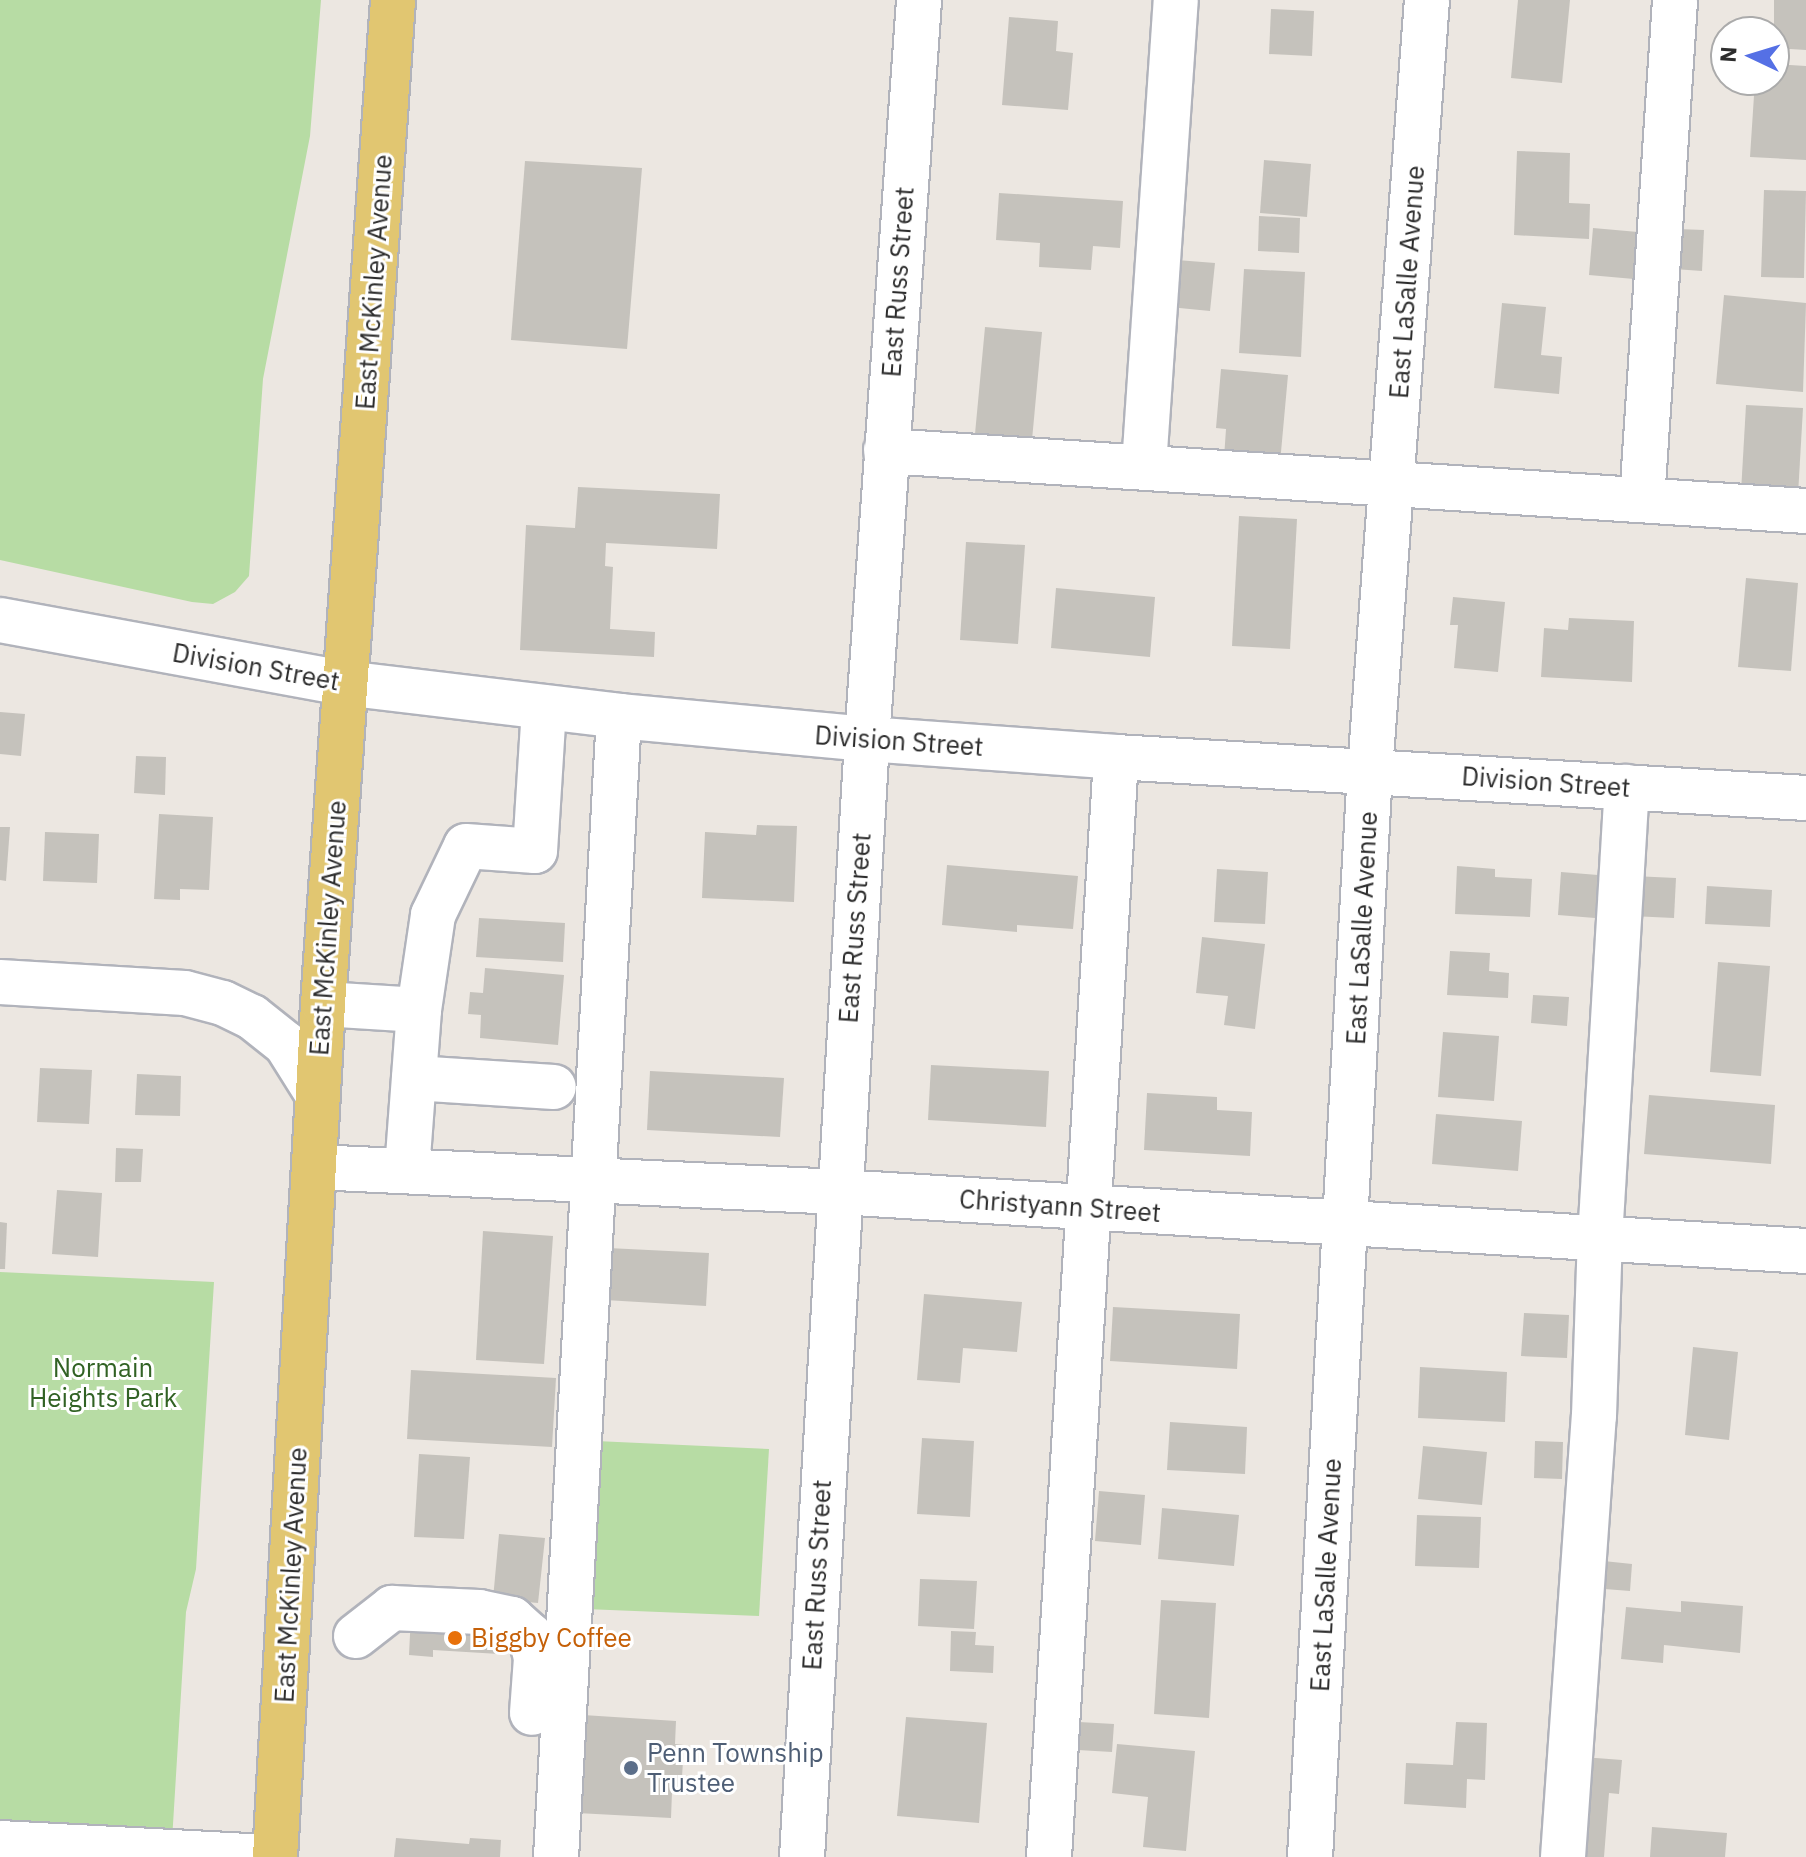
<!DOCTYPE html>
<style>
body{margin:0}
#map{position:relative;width:1806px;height:1857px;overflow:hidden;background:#ece7e1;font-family:"IBM Plex Sans",sans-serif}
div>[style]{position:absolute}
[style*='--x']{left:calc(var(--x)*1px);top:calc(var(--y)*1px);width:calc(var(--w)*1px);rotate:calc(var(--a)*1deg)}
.green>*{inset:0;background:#b7dca4}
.building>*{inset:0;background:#c5c2bc}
.roads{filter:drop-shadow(2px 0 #b1b3bb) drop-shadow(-2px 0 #b1b3bb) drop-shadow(0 2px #b1b3bb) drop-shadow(0 -2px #b1b3bb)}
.minor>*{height:44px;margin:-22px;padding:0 22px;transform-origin:22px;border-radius:22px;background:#fff}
.major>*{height:44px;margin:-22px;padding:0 22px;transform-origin:22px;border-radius:22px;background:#e1c671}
.dots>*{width:22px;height:22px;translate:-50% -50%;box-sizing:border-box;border:4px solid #fff;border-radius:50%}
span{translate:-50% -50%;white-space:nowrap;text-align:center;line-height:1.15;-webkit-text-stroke:6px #fff;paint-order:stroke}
.street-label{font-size:26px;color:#2d2d2d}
.park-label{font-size:26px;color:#316224}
.food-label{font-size:26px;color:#c56008}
.left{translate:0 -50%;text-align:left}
.service-label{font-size:26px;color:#4e5e75}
.north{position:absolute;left:1710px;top:16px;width:80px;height:80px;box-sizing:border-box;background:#fff;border:2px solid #ababab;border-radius:50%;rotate:274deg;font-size:22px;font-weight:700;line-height:32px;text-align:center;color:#2d2d2d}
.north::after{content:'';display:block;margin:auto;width:28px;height:36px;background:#5570e5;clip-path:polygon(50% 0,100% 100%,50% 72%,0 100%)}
</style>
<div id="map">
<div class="green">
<i style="clip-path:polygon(0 0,321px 0,310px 136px,263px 379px,249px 576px,235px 592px,213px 604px,192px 602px,0 560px)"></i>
<i style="clip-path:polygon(0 1272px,214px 1282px,196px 1569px,186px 1612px,171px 1857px,0 1857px)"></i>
<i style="clip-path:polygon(596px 1441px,769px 1449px,759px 1616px,585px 1609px)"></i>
</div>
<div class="building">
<i style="clip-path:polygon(1518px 0,1570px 0,1562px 83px,1511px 78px)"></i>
<i style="clip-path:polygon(1774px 0,1806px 0,1806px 50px,1774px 48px)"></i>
<i style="clip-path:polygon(1271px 9px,1314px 11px,1312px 56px,1269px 54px)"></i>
<i style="clip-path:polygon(1009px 17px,1058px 21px,1056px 51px,1073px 53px,1068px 110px,1002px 105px)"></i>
<i style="clip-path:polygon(1774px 64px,1806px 66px,1806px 160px,1750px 157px,1755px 80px,1774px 80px)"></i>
<i style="clip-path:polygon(1517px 151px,1570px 153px,1569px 203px,1590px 204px,1589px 239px,1514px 235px)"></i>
<i style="clip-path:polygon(1264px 160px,1311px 164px,1307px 217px,1260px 213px)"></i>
<i style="clip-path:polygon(525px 161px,642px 168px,627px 349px,511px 340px)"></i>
<i style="clip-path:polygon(1764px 190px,1806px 191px,1804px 278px,1761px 277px)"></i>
<i style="clip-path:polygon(999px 193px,1123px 201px,1120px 248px,1093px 246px,1091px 270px,1039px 267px,1040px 243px,996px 240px)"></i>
<i style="clip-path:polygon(1259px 216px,1300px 218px,1299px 253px,1258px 251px)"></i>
<i style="clip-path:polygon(1593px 228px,1638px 232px,1634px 279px,1589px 275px)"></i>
<i style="clip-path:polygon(1677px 229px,1704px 230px,1702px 271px,1674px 269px)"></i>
<i style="clip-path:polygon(1164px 259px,1215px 263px,1210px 311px,1159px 306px)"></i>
<i style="clip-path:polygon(1244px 269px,1305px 272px,1301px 357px,1239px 353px)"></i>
<i style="clip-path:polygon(1724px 295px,1806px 303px,1803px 392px,1716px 384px)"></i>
<i style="clip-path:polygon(1502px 303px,1546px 307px,1541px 355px,1562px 357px,1559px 394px,1494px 388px)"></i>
<i style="clip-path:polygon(985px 327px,1042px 332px,1032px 440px,975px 434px)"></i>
<i style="clip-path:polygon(1221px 369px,1288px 375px,1280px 463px,1224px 458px,1226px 429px,1216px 428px)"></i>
<i style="clip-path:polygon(1746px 405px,1803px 408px,1798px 495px,1741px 492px)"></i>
<i style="clip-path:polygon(578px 487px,720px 494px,717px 549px,606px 543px,605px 566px,613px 567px,610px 629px,655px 632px,654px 657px,520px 650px,526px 525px,575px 528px)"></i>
<i style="clip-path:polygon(1239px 516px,1297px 519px,1290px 649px,1232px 646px)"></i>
<i style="clip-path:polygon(966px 542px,1025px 545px,1018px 644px,960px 640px)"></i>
<i style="clip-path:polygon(1746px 578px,1798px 583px,1791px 671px,1738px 667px)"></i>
<i style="clip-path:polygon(1056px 588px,1155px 597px,1150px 657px,1051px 648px)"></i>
<i style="clip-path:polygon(1453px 597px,1505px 602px,1498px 672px,1454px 668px,1458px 625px,1450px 625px)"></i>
<i style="clip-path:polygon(1569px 618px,1634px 621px,1632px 682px,1541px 677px,1544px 628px,1568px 630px)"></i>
<i style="clip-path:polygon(0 712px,25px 714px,21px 756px,0 754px)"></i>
<i style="clip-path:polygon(136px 756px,166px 757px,165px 795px,134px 793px)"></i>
<i style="clip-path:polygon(159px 814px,213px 817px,209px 890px,180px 889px,180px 900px,154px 899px)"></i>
<i style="clip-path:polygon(757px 825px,797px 826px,794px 902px,702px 898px,705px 832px,756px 835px)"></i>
<i style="clip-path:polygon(0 827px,10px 827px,6px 881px,0 880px)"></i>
<i style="clip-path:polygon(45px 832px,99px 834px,97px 883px,43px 881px)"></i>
<i style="clip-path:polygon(947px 865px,1078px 876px,1073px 929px,1017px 925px,1017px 932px,942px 925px)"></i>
<i style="clip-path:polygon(1457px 866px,1495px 869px,1495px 877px,1532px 879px,1530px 917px,1455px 914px)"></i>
<i style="clip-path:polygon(1217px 869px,1268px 872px,1265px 924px,1214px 922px)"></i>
<i style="clip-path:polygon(1561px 872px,1598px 875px,1595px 918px,1558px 915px)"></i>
<i style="clip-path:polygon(1633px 876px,1676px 878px,1674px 918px,1631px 916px)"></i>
<i style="clip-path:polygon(1707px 886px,1772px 890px,1770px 927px,1705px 924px)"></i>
<i style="clip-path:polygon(479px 918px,565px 923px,563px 962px,476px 957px)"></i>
<i style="clip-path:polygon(1202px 937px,1265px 944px,1255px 1029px,1224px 1025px,1228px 996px,1196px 993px)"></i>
<i style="clip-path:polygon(1450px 951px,1490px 953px,1489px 971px,1509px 973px,1508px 998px,1447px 995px)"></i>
<i style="clip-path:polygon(1718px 962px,1770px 966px,1761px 1076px,1710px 1072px)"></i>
<i style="clip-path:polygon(485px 968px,564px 975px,558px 1045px,480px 1038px,481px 1015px,468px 1014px,470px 992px,483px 993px)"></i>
<i style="clip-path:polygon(1533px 995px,1569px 997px,1567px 1026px,1531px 1023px)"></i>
<i style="clip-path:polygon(1443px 1032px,1499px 1036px,1494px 1101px,1438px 1097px)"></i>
<i style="clip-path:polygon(931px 1065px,1049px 1071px,1046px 1127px,928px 1120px)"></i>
<i style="clip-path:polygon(40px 1068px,92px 1070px,89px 1124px,37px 1122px)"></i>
<i style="clip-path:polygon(650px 1071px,784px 1078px,780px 1137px,647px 1130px)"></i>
<i style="clip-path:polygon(137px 1074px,181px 1076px,180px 1116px,135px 1115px)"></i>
<i style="clip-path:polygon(1147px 1093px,1217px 1097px,1217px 1110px,1252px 1112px,1250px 1156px,1144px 1150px)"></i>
<i style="clip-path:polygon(1649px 1095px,1775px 1105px,1771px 1164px,1644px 1154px)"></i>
<i style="clip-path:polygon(1436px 1114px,1522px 1121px,1518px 1171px,1432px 1164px)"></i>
<i style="clip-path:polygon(116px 1148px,143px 1149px,141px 1182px,115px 1182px)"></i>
<i style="clip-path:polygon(57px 1190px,102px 1193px,98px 1257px,52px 1254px)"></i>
<i style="clip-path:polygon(0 1222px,7px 1223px,5px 1269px,0 1269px)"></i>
<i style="clip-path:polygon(483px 1231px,553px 1236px,544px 1364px,476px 1360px)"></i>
<i style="clip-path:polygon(608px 1248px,709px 1253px,706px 1306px,605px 1300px)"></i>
<i style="clip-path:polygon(924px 1294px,1022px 1302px,1017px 1352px,963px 1348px,960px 1383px,917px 1380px)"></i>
<i style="clip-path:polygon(1113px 1307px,1240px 1314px,1237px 1369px,1110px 1361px)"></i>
<i style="clip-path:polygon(1524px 1313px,1569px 1315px,1567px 1358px,1521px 1356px)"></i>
<i style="clip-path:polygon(1693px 1347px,1738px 1352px,1729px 1440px,1685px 1435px)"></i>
<i style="clip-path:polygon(1420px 1367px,1507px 1372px,1505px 1422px,1418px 1418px)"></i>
<i style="clip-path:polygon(411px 1370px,556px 1378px,552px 1447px,407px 1439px)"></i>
<i style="clip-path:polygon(1170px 1422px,1247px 1427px,1245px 1474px,1167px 1470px)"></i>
<i style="clip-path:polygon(922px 1438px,974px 1441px,970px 1517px,917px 1514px)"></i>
<i style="clip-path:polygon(1535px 1441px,1563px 1442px,1562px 1479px,1534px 1478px)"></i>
<i style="clip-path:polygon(1423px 1446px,1487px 1452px,1482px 1505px,1418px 1499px)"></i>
<i style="clip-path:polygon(419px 1454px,470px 1457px,464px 1539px,414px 1537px)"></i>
<i style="clip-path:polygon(1099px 1491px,1145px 1495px,1141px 1545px,1095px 1541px)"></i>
<i style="clip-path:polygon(1162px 1508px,1239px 1515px,1234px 1566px,1158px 1559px)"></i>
<i style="clip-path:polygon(1417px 1515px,1481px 1517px,1479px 1568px,1415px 1566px)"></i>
<i style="clip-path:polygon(499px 1534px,545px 1538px,538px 1603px,493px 1599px)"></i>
<i style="clip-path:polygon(1594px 1560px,1632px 1564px,1630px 1591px,1592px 1588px)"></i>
<i style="clip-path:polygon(920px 1579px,977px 1581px,974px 1629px,918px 1626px)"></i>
<i style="clip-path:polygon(1161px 1600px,1216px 1603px,1209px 1718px,1154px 1714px)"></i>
<i style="clip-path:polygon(1681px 1601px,1743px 1606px,1740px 1653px,1664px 1645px,1663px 1663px,1621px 1659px,1626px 1607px,1681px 1612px)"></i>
<i style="clip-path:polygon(411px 1614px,501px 1627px,499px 1654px,433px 1650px,433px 1657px,409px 1655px)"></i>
<i style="clip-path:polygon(951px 1631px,976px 1632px,975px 1645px,994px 1646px,993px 1673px,950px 1671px)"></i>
<i style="clip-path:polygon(583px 1715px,676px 1721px,675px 1744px,684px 1745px,681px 1793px,672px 1792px,671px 1818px,577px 1813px)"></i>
<i style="clip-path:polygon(906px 1717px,987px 1723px,979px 1823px,897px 1816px)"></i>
<i style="clip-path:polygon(1079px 1722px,1114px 1724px,1112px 1752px,1078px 1750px)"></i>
<i style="clip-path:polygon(1456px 1722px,1487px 1723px,1485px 1780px,1467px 1779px,1466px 1808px,1404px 1804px,1406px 1763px,1453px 1765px)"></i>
<i style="clip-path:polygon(1117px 1744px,1195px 1751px,1186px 1851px,1143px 1847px,1148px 1797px,1112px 1793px)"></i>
<i style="clip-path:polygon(1583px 1757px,1622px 1760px,1619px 1794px,1609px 1793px,1604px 1857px,1575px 1857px)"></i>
<i style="clip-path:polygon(1652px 1827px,1727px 1833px,1725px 1857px,1650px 1857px)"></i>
<i style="clip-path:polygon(396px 1838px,469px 1844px,470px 1838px,501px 1840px,500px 1857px,394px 1857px)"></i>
</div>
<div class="roads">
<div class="minor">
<i style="--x:886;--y:451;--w:922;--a:3.73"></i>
<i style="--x:1144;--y:466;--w:467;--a:-86.1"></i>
<i style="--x:1642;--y:500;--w:501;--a:-86.22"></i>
<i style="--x:0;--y:620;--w:350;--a:10.4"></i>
<i style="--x:344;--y:683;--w:277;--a:6.8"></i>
<i style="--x:619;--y:716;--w:249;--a:5.3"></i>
<i style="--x:867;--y:739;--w:250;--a:4.1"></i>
<i style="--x:1116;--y:757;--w:691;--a:3.4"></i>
<i style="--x:0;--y:982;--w:185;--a:3.4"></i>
<i style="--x:185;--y:993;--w:39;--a:15"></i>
<i style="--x:223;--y:1003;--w:32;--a:26"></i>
<i style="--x:252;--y:1017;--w:43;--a:38.5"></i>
<i style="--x:286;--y:1044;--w:60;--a:57.9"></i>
<i style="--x:323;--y:1004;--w:96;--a:3.6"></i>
<i style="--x:414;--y:1078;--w:140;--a:3.7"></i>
<i style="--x:315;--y:1167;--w:525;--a:2.73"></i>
<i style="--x:839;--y:1192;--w:969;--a:3.49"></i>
<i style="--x:407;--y:1170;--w:160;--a:-85.7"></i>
<i style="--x:419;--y:1010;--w:96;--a:-81.6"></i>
<i style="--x:433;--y:915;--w:76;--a:-64.4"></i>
<i style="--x:466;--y:846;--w:69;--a:4.1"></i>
<i style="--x:535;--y:851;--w:144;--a:-86.4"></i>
<i style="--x:356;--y:1636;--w:46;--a:-37.9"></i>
<i style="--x:392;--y:1608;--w:87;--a:2.6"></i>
<i style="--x:479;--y:1612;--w:34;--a:12"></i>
<i style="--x:512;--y:1619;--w:24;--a:42"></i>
<i style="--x:530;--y:1635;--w:24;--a:75"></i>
<i style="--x:536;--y:1658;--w:55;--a:94.2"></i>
<i style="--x:0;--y:1843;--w:269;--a:3"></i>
<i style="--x:556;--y:1857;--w:1143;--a:-86.84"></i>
<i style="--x:802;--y:1857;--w:1120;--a:-86.67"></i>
<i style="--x:867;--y:739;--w:741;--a:-85.97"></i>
<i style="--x:1049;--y:1857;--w:1102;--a:-86.51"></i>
<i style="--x:1310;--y:1857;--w:1089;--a:-86.84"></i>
<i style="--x:1370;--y:770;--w:772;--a:-85.77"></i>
<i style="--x:1563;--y:1857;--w:442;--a:-86"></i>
<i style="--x:1594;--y:1416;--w:177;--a:-88.1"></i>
<i style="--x:1600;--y:1239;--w:453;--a:-86.6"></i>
</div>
<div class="major">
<i style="--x:275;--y:1857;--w:854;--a:-86.78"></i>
<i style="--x:323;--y:1004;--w:1006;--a:-86.01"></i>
</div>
</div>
<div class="dots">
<i style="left:455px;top:1638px;background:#e8710a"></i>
<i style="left:631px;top:1768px;background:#5c6f8a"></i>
</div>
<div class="street-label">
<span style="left:374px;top:282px;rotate:-86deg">East McKinley Avenue</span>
<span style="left:898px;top:282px;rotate:-86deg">East Russ Street</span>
<span style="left:1407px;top:282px;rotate:-86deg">East LaSalle Avenue</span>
<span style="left:256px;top:667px;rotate:10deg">Division Street</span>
<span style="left:899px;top:741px;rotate:4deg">Division Street</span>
<span style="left:1546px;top:782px;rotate:4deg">Division Street</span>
<span style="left:328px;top:928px;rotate:-86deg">East McKinley Avenue</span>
<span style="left:855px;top:928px;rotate:-86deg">East Russ Street</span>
<span style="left:1362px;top:928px;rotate:-87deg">East LaSalle Avenue</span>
<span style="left:1060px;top:1206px;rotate:4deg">Christyann Street</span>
<span style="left:291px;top:1575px;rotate:-87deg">East McKinley Avenue</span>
<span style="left:817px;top:1575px;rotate:-87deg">East Russ Street</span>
<span style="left:1326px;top:1575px;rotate:-87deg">East LaSalle Avenue</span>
</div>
<div class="park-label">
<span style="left:103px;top:1383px">Normain<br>Heights Park</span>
</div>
<div class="food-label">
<span class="left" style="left:471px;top:1638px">Biggby Coffee</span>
</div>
<div class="service-label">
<span class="left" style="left:647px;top:1768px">Penn Township<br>Trustee</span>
</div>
<div class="north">N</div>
</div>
